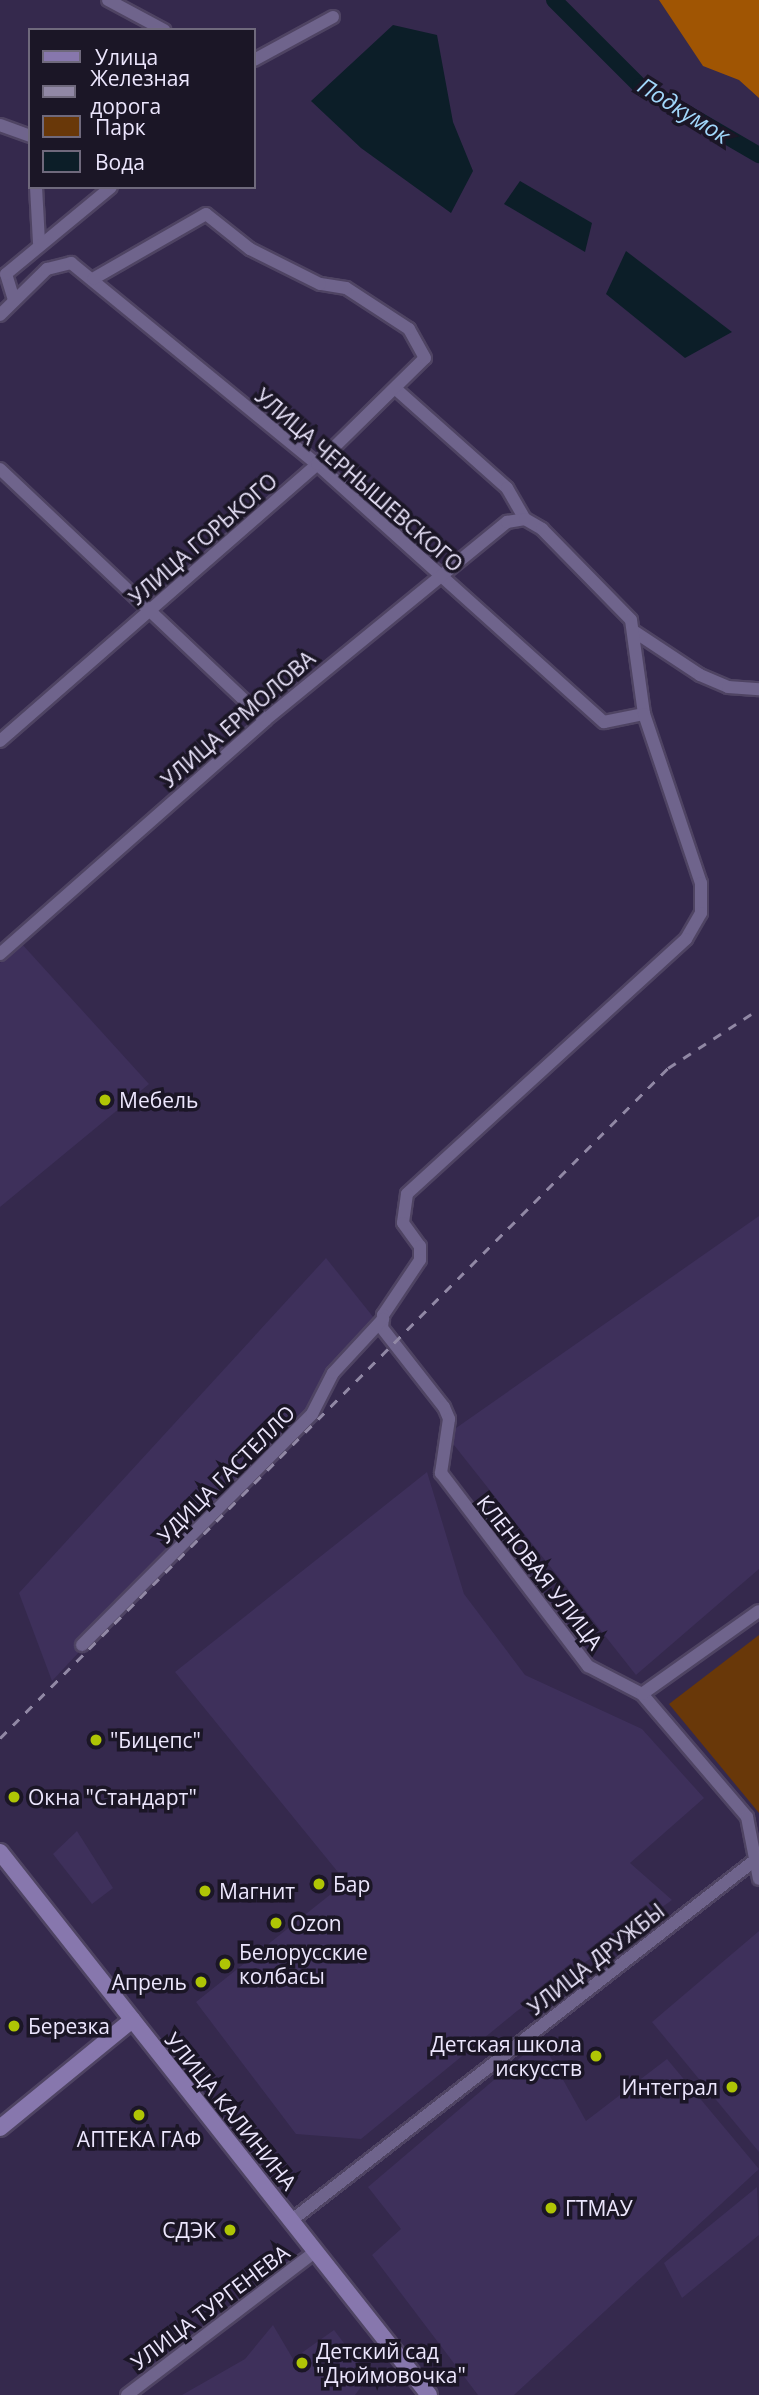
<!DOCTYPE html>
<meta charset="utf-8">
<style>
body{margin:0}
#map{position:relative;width:759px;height:2395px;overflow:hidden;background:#35294d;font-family:"Open Sans",sans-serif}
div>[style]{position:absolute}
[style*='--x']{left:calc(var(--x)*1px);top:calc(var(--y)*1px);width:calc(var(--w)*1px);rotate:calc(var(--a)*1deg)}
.built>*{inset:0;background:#3e305b}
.green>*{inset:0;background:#693809}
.forest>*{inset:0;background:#a05503}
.water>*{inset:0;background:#0c1e28}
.river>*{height:16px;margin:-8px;padding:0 8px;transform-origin:8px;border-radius:8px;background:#0c1e28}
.roads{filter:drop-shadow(2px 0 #4f4463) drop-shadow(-2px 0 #4f4463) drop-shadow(0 2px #4f4463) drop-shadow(0 -2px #4f4463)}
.minor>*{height:12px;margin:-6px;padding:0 6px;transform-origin:6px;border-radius:6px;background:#6f648c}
.major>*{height:16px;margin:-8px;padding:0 8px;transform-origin:8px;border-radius:8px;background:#8777ad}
.rail>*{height:2.5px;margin-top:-1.25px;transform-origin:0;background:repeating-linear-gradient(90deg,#9188a5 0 9px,transparent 0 18px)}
.dots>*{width:19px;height:19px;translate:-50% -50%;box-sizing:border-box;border:4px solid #1b1626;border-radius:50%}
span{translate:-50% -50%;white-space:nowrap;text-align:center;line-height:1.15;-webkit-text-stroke:7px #1b1626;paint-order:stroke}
.street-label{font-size:21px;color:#ece6fd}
.poi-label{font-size:21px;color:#ece6fd}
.left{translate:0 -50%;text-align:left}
.right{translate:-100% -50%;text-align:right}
.water-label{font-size:23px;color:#a1d7fb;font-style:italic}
.legend{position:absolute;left:28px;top:28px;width:228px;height:161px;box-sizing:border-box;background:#1b1626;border:2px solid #6f697c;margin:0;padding:9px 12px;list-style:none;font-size:21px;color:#ece6fd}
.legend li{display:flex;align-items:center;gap:14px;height:35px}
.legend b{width:35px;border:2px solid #6f697c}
</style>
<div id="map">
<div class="built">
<i style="clip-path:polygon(21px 943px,149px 1084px,0 1207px,0 963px)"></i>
<i style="clip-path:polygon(759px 1216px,759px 1569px,636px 1675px,446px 1435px)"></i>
<i style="clip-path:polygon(326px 1258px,382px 1328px,52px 1681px,19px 1593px)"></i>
<i style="clip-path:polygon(427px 1472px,464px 1594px,525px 1675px,642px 1729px,704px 1798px,630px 1863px,672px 1900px,517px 2011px,361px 2139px,296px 2134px,196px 2002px,346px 1882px,175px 1672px)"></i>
<i style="clip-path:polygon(77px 1831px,113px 1888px,92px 1904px,53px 1854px)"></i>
<i style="clip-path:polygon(759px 1931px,759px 2152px,652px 2022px)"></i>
<i style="clip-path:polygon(541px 2040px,586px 2121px,667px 2059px,759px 2169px,514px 2395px,478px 2395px,372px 2255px,401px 2229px,368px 2187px)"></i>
<i style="clip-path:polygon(757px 2187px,759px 2235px,682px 2298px,664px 2263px)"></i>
<i style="clip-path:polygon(273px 2325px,293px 2359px,334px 2330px,369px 2376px,355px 2395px,182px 2395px,245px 2359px)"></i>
</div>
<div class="green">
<i style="clip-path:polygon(759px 1635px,759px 1813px,669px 1704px)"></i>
</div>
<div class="forest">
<i style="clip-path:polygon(659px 0,759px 0,759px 98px,739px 80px,703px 66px)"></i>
</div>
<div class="water">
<i style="clip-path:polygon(393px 25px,437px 35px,453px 122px,473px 171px,451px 213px,361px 148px,311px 101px)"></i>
<i style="clip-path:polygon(520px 181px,592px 223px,585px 252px,504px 204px)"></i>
<i style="clip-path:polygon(626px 251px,732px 332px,685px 358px,606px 294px)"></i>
</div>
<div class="river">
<i style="--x:554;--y:0;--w:122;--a:45"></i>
<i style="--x:640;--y:86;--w:138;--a:30.1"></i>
</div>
<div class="roads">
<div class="minor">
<i style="--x:108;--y:0;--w:64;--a:28.2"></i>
<i style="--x:254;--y:60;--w:90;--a:-28.6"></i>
<i style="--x:0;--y:125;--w:32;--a:20"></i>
<i style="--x:36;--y:187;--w:56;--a:86.9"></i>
<i style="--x:14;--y:300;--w:27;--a:-107"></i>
<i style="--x:6;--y:274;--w:136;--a:-39.6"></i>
<i style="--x:0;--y:315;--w:66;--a:-44.4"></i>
<i style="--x:47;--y:269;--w:25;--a:-14"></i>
<i style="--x:71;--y:263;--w:318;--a:39.3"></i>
<i style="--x:317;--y:464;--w:386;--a:42"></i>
<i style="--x:604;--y:722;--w:41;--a:-11.3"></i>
<i style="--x:397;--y:390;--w:147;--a:41.7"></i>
<i style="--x:507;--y:488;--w:36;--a:60"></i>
<i style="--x:0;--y:469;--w:365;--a:43.4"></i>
<i style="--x:635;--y:632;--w:78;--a:33.5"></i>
<i style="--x:700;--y:675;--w:30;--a:23"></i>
<i style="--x:728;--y:687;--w:31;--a:4"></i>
<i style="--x:0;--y:741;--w:421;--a:-41.1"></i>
<i style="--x:317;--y:464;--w:151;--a:-44.5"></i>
<i style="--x:425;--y:358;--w:33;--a:-119"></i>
<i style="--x:409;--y:329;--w:75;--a:-146.9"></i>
<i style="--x:346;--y:288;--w:26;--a:-171"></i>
<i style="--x:320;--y:284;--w:78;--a:-153.4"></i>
<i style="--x:250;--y:249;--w:56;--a:-141.5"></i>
<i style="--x:206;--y:214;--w:130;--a:150.1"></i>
<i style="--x:0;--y:954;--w:354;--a:-41.4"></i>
<i style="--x:265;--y:720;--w:313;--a:-39.3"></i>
<i style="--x:507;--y:522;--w:18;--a:-9"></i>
<i style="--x:525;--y:519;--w:20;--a:30"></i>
<i style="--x:542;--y:529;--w:127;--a:45.6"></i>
<i style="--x:631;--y:620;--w:95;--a:82.1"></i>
<i style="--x:644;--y:714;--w:178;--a:71.4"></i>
<i style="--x:701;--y:883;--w:30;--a:90"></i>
<i style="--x:701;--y:913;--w:30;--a:120"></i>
<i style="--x:686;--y:939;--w:378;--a:137.6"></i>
<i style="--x:407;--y:1194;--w:29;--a:98"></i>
<i style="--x:403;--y:1223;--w:29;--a:54"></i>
<i style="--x:420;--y:1246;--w:14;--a:90"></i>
<i style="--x:420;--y:1260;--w:66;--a:123.9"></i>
<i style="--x:383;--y:1315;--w:13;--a:94"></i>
<i style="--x:382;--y:1328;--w:100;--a:51.9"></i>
<i style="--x:444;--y:1407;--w:13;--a:67"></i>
<i style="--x:449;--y:1419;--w:55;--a:98.4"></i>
<i style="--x:441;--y:1473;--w:243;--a:52.7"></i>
<i style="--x:588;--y:1666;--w:61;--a:27.4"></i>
<i style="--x:642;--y:1694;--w:162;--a:49.5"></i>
<i style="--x:747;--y:1817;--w:63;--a:79"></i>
<i style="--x:82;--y:1645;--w:326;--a:-45.1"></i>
<i style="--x:312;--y:1414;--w:46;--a:-62.9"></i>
<i style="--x:333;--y:1373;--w:74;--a:-47.2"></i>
<i style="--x:642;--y:1694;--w:143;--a:-35.4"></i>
<i style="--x:292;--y:2220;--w:591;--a:-37.86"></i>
<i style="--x:127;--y:2395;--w:238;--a:-37.3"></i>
</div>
<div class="major">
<i style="--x:0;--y:1852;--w:692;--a:51.69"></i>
<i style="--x:0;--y:2128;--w:171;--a:-39.3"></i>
</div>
</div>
<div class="rail">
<i style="--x:0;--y:1738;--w:946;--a:-45.09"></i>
<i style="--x:668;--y:1068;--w:108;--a:-33"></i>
</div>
<div class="dots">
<i style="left:105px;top:1100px;background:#afc505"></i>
<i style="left:96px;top:1740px;background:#afc505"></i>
<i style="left:14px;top:1797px;background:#afc505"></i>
<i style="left:319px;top:1884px;background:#afc505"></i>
<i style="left:205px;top:1891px;background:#afc505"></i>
<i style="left:276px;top:1923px;background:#afc505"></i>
<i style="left:225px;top:1964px;background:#afc505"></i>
<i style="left:201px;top:1982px;background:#afc505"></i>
<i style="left:14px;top:2026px;background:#afc505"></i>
<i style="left:596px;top:2056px;background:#afc505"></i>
<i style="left:732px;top:2087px;background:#afc505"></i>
<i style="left:139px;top:2115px;background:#afc505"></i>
<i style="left:551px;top:2208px;background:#afc505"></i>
<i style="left:230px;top:2230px;background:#afc505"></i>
<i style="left:302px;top:2363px;background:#afc505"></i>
</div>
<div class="street-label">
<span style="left:359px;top:480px;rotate:41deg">УЛИЦА ЧЕРНЫШЕВСКОГО</span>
<span style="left:203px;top:539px;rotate:-41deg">УЛИЦА ГОРЬКОГО</span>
<span style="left:238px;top:719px;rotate:-41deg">УЛИЦА ЕРМОЛОВА</span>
<span style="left:226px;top:1474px;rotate:-45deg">УДИЦА ГАСТЕЛЛО</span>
<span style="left:540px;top:1572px;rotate:52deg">КЛЕНОВАЯ УЛИЦА</span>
<span style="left:596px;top:1959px;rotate:-38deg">УЛИЦА ДРУЖБЫ</span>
<span style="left:231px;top:2111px;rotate:51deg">УЛИЦА КАЛИНИНА</span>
<span style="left:210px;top:2307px;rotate:-37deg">УЛИЦА ТУРГЕНЕВА</span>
</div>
<div class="poi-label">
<span class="left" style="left:119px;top:1100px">Мебель</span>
<span class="left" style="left:110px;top:1740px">"Бицепс"</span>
<span class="left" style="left:28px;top:1797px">Окна "Стандарт"</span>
<span class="left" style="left:333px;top:1884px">Бар</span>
<span class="left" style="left:219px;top:1891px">Магнит</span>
<span class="left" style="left:290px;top:1923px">Ozon</span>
<span class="left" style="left:239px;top:1964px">Белорусские<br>колбасы</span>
<span class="right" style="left:187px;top:1982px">Апрель</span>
<span class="left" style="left:28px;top:2026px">Березка</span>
<span class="right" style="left:582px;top:2056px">Детская школа<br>искусств</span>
<span class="right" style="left:718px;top:2087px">Интеграл</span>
<span style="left:139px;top:2139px">АПТЕКА ГАФ</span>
<span class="left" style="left:565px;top:2208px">ГТМАУ</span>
<span class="right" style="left:216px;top:2230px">СДЭК</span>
<span class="left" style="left:316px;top:2363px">Детский сад<br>"Дюймовочка"</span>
</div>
<div class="water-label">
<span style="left:684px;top:110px;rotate:32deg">Подкумок</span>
</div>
<ul class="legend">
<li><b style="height:9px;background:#8777ad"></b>Улица</li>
<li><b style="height:9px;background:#9188a5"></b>Железная дорога</li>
<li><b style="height:19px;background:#693809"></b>Парк</li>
<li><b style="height:19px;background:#0c1e28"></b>Вода</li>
</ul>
</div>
